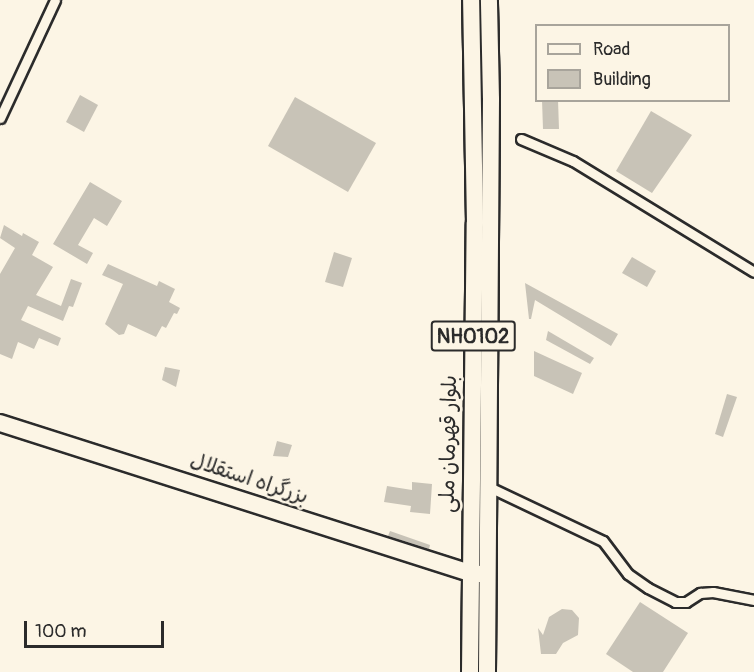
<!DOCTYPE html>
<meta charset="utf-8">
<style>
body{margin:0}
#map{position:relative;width:754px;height:672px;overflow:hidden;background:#fcf5e5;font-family:Pangolin,"Playpen Sans Arabic",sans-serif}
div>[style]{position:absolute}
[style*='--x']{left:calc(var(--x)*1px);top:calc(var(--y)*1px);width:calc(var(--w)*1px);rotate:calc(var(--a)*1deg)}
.building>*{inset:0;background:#c8c3b7}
.roads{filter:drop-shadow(2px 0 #2b2b2b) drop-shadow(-2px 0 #2b2b2b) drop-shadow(0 2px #2b2b2b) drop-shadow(0 -2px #2b2b2b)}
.street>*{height:9px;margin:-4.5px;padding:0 4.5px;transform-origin:4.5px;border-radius:4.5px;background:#fcf5e5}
.highway>*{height:16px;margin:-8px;padding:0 8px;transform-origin:8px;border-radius:8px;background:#fcf5e5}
span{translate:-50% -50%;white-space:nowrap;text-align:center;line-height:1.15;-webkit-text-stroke:5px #fcf5e5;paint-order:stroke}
.shield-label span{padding:2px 4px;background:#fcf5e5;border:2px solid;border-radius:4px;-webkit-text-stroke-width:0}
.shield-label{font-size:20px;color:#2b2b2b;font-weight:700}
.street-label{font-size:21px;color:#2b2b2b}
.legend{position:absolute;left:535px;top:24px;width:195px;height:78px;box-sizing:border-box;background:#fcf5e5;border:2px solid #a8a49b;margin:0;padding:8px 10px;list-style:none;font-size:18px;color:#2b2b2b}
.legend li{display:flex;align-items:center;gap:12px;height:30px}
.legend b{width:30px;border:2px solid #a8a49b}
.scale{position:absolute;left:24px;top:621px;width:140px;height:27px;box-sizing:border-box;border:3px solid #2b2b2b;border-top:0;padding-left:8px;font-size:18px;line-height:21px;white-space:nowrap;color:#2b2b2b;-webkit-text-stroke:4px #fcf5e5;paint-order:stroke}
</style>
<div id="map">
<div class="building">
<i style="clip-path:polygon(80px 95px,98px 105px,84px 132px,66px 122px)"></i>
<i style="clip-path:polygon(295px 97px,376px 143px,348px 192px,268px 146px)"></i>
<i style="clip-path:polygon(542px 100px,558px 100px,559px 129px,543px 129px)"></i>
<i style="clip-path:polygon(651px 111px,692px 135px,652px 193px,616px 171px)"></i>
<i style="clip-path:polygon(90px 182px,122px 201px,107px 226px,94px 218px,78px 245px,93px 253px,87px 264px,53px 244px)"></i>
<i style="clip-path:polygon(4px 225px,22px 236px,23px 233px,39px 242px,32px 255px,53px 267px,36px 295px,61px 306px,71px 279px,82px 283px,73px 307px,69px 306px,63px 321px,28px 306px,21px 320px,61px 338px,58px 346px,39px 338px,34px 349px,18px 342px,12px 359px,0 354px,0 274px,15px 248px,0 238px)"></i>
<i style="clip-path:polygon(334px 252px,352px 258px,343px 287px,325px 282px)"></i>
<i style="clip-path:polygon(632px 257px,656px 271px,647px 287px,622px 273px)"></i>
<i style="clip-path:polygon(108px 264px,157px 286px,159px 281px,175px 289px,169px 302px,180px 308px,177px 314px,174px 313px,166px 328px,162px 326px,156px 337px,128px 324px,124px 334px,119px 335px,105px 324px,123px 284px,102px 275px)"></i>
<i style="clip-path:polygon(525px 283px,618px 334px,611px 346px,535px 300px,531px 319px,529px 319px)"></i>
<i style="clip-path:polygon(548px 331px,594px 358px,590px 364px,546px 340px)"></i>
<i style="clip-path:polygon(534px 351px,582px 373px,573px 394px,534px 376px)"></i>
<i style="clip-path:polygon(165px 367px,180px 370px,176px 387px,162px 380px)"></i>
<i style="clip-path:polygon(727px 394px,737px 397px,723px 437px,715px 434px)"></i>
<i style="clip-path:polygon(277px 441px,292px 445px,288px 457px,273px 456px)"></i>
<i style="clip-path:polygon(412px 482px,432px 484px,430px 514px,410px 512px,411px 506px,384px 502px,387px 486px,412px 490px)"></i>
<i style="clip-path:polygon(390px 531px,430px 545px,429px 549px,388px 536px)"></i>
<i style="clip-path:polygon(640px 602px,688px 633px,663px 672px,633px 672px,606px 654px)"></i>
<i style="clip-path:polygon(562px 609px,572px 610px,579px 618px,578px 635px,563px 643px,556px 654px,541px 654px,538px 628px,543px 635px,549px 617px)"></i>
</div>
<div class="roads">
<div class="street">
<i style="--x:0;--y:118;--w:130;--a:-65"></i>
<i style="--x:521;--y:139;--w:56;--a:22.9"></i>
<i style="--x:573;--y:161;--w:212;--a:31.5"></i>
<i style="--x:487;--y:486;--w:128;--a:25.4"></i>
<i style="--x:603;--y:541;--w:41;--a:52.9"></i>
<i style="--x:628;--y:574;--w:24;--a:35"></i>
<i style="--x:648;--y:588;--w:30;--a:27"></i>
<i style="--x:675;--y:602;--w:11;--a:0"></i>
<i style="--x:686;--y:602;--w:17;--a:-33"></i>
<i style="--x:700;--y:593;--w:13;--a:-4"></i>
<i style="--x:713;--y:592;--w:42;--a:11"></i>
</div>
<div class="highway">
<i style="--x:0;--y:423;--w:492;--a:17.7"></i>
<i style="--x:469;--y:573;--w:11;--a:5"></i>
<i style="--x:470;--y:672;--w:449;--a:-89.4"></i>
<i style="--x:475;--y:223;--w:223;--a:-91"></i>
<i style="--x:487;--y:672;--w:573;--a:-89.6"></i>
<i style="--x:491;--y:99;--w:99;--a:-91.2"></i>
</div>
</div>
<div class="shield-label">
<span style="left:473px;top:336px">NH0102</span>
</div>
<div class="street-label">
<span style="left:449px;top:444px;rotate:-89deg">بلوار قهرمان ملی</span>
<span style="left:249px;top:479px;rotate:18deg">بزرگراه استقلال</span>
</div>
<ul class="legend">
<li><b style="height:8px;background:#fcf5e5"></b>Road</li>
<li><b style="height:16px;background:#c8c3b7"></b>Building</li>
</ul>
<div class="scale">100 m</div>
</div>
